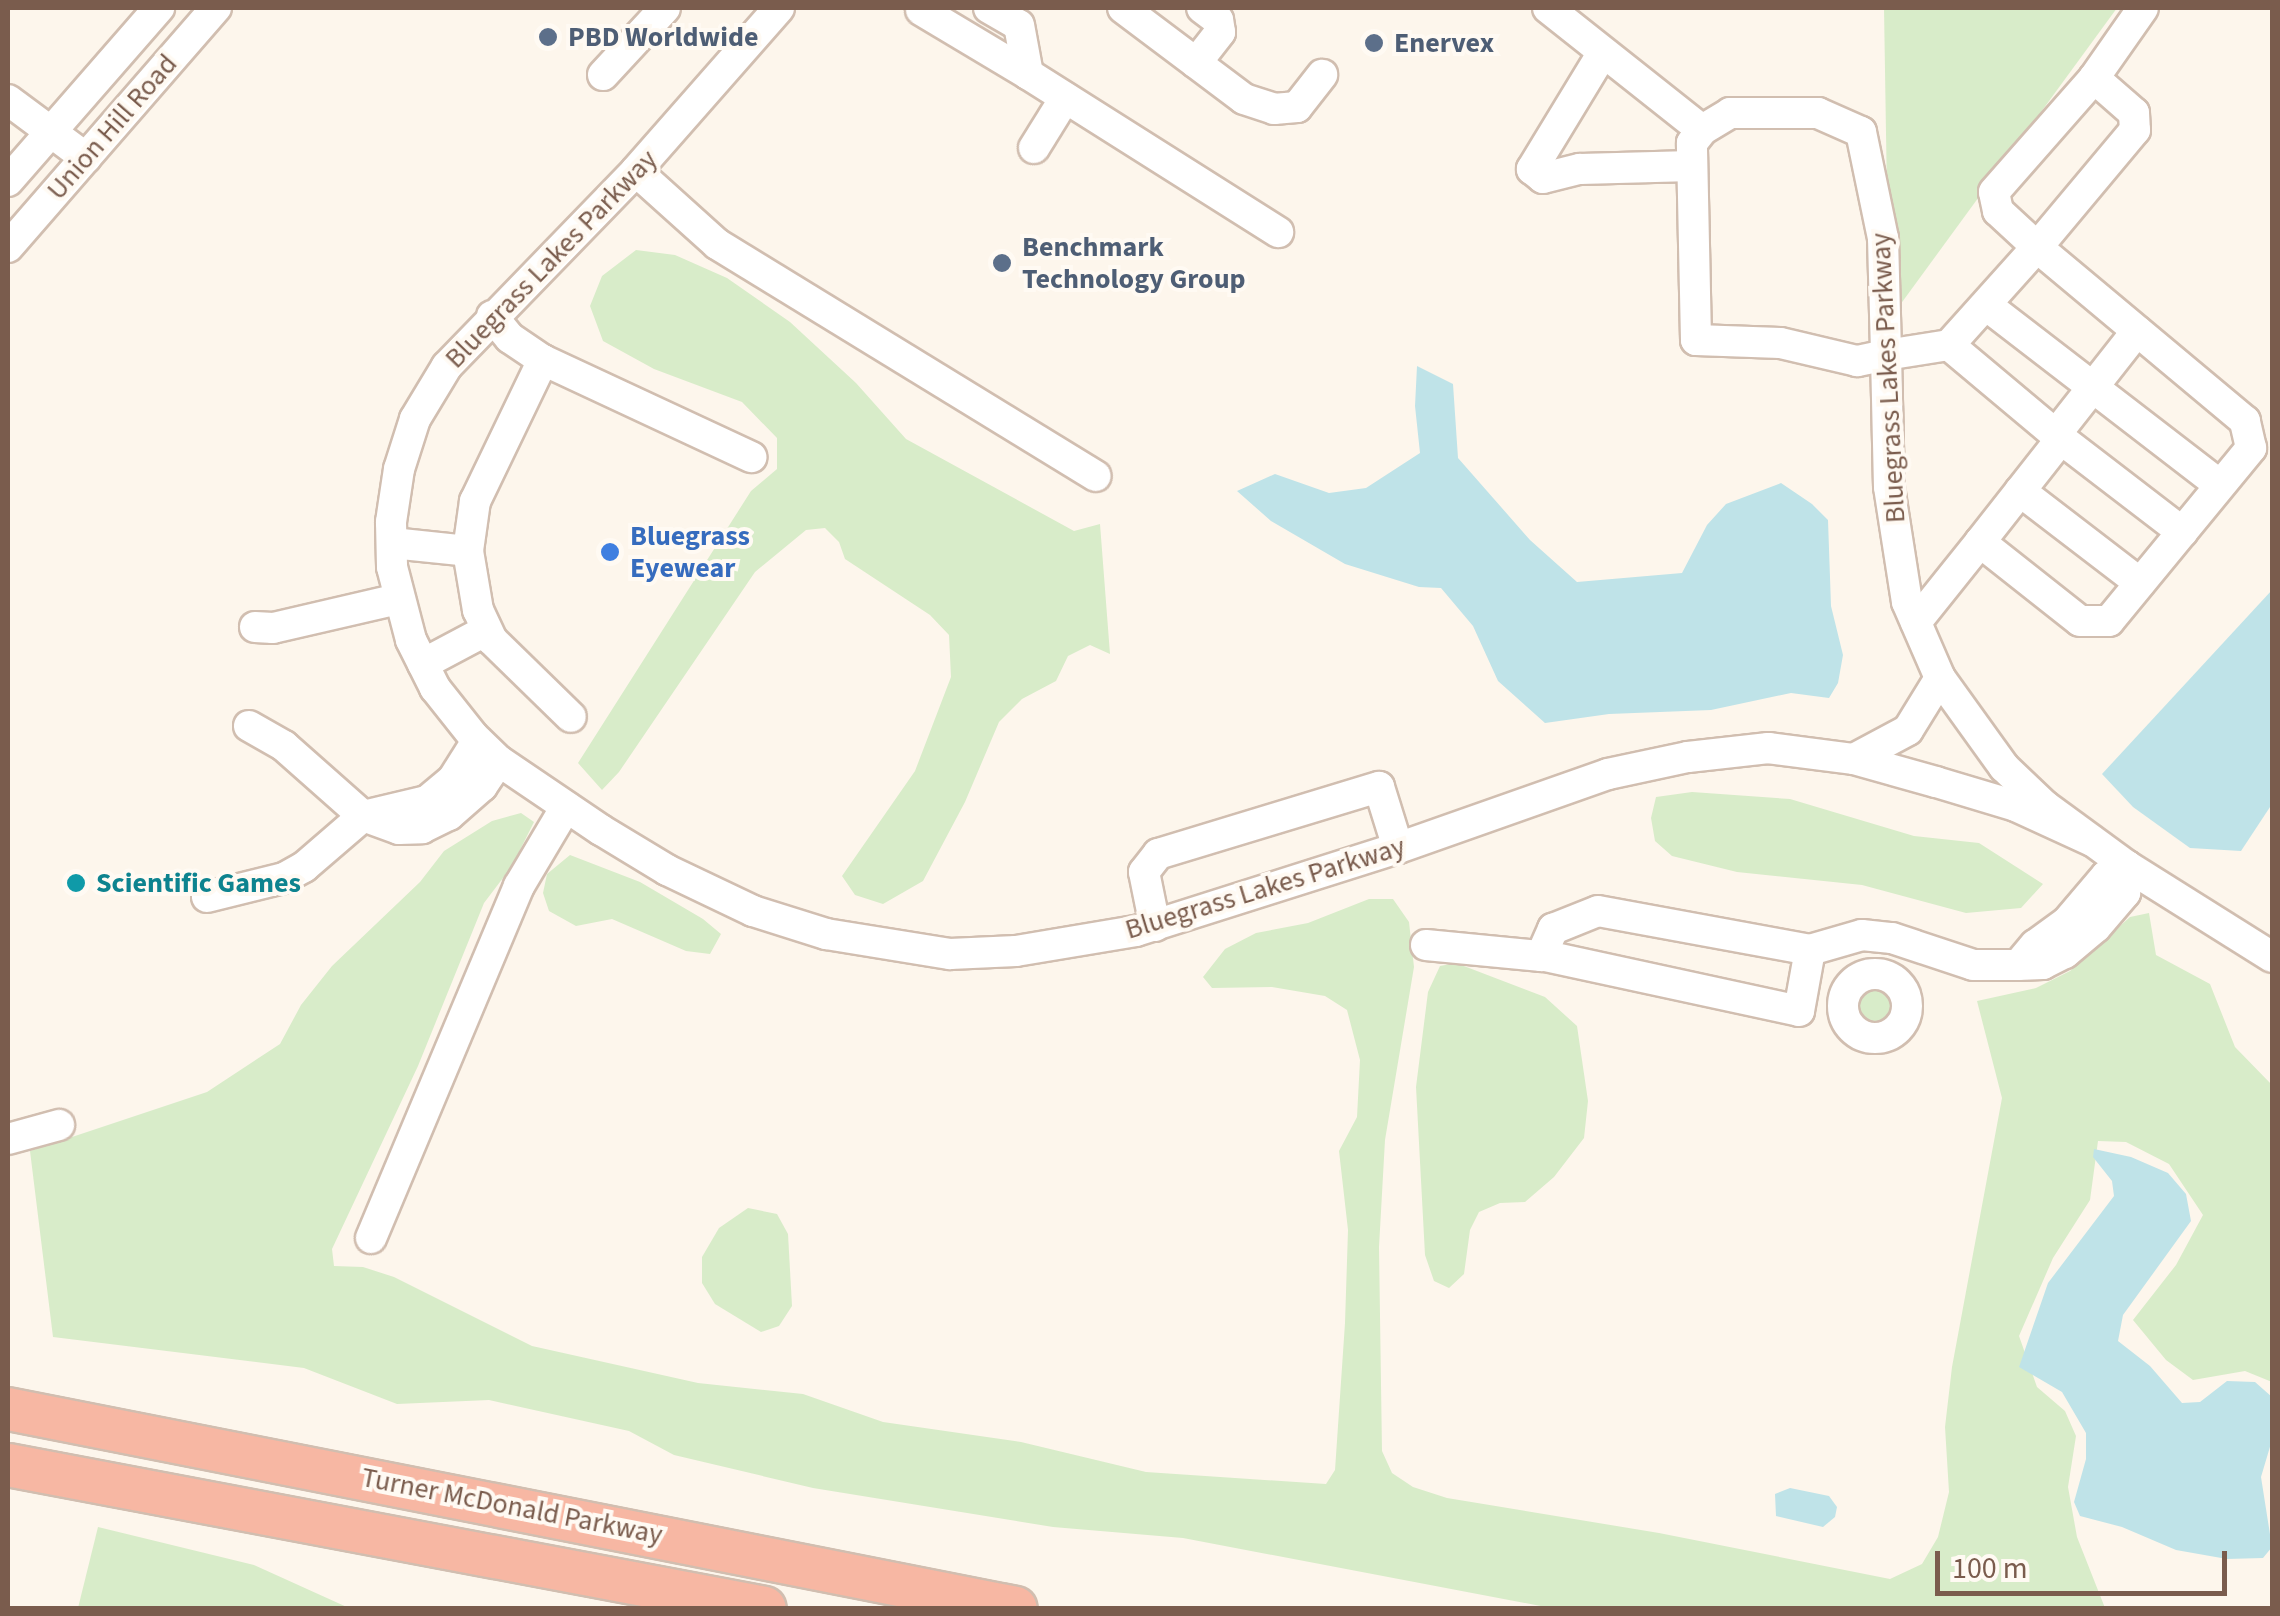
<!DOCTYPE html>
<style>
body{margin:0}
#map{position:relative;width:2280px;height:1616px;overflow:hidden;background:#fdf6ec;font-family:"Source Sans 3",sans-serif}
div>[style]{position:absolute}
[style*='--x']{left:calc(var(--x)*1px);top:calc(var(--y)*1px);width:calc(var(--w)*1px);rotate:calc(var(--a)*1deg)}
.green>*{inset:0;background:#d8ecc9}
.round{border-radius:50%}
.water>*{inset:0;background:#bfe3e8}
.roads{filter:drop-shadow(2px 0 #d1beb0) drop-shadow(-2px 0 #d1beb0) drop-shadow(0 2px #d1beb0) drop-shadow(0 -2px #d1beb0)}
.minor>*{height:30px;margin:-15px;padding:0 15px;transform-origin:15px;border-radius:15px;background:#fff}
.minor>.ring{margin:-15px;padding:0;box-sizing:content-box;background:none;border:30px solid #fff;border-radius:50%}
.highway>*{height:42px;margin:-21px;padding:0 21px;transform-origin:21px;border-radius:21px;background:#f7b7a3}
.dots>*{width:28px;height:28px;translate:-50% -50%;box-sizing:border-box;border:5px solid #fffaf3;border-radius:50%}
span{translate:-50% -50%;white-space:nowrap;text-align:center;line-height:1.15;-webkit-text-stroke:8px #fffaf3;paint-order:stroke}
.service-label{font-size:28px;color:#4e5e75;font-weight:700}
.left{translate:0 -50%;text-align:left}
.street-label{font-size:28px;color:#7a5c4d}
.shop-label{font-size:28px;color:#366cbe;font-weight:700}
.culture-label{font-size:28px;color:#0d838f;font-weight:700}
.frame{position:absolute;inset:0;border:10px solid #7a5c4d;pointer-events:none}
.scale{position:absolute;left:1935px;top:1551px;width:292px;height:45px;box-sizing:border-box;border:5px solid #7a5c4d;border-top:0;padding-left:12px;font-size:30px;line-height:35px;white-space:nowrap;color:#7a5c4d;-webkit-text-stroke:8px #fffaf3;paint-order:stroke}
</style>
<div id="map">
<div class="green">
<i style="clip-path:polygon(1884px 8px,2117px 8px,1889px 320px)"></i>
<i style="clip-path:polygon(636px 250px,675px 255px,727px 278px,790px 322px,856px 383px,906px 439px,1074px 531px,1100px 524px,1110px 654px,1090px 645px,1068px 656px,1056px 681px,1022px 699px,999px 722px,965px 802px,923px 881px,883px 904px,855px 895px,842px 876px,915px 771px,951px 677px,949px 635px,930px 615px,845px 559px,839px 542px,825px 528px,806px 530px,755px 572px,619px 772px,602px 790px,578px 763px,751px 491px,777px 469px,777px 438px,742px 402px,654px 369px,603px 341px,590px 306px,602px 276px)"></i>
<i style="clip-path:polygon(1692px 792px,1790px 799px,1914px 836px,1979px 843px,2043px 884px,2021px 908px,1966px 913px,1862px 885px,1737px 872px,1672px 856px,1655px 841px,1651px 818px,1656px 797px)"></i>
<i style="clip-path:polygon(521px 813px,534px 822px,512px 866px,484px 903px,418px 1066px,332px 1249px,334px 1266px,363px 1267px,394px 1277px,532px 1346px,698px 1383px,803px 1394px,883px 1422px,1021px 1442px,1146px 1472px,1326px 1484px,1335px 1470px,1345px 1323px,1348px 1230px,1339px 1151px,1357px 1117px,1360px 1060px,1347px 1010px,1325px 996px,1272px 987px,1212px 988px,1203px 977px,1225px 949px,1256px 933px,1308px 923px,1369px 899px,1393px 899px,1409px 922px,1414px 967px,1385px 1140px,1379px 1247px,1382px 1451px,1392px 1473px,1413px 1487px,1447px 1498px,1659px 1533px,1890px 1579px,1922px 1564px,1938px 1537px,1949px 1492px,1945px 1427px,1952px 1367px,2002px 1098px,1977px 1001px,2036px 988px,2070px 971px,2130px 917px,2149px 913px,2156px 955px,2210px 984px,2235px 1047px,2272px 1085px,2272px 1382px,2245px 1371px,2193px 1380px,2166px 1360px,2133px 1320px,2176px 1265px,2203px 1215px,2169px 1164px,2126px 1142px,2098px 1141px,2090px 1200px,2053px 1258px,2019px 1336px,2037px 1387px,2065px 1411px,2076px 1436px,2068px 1487px,2077px 1537px,2105px 1608px,1551px 1608px,1183px 1538px,1053px 1527px,813px 1488px,674px 1455px,629px 1431px,489px 1400px,397px 1404px,304px 1368px,53px 1337px,30px 1151px,207px 1092px,280px 1044px,301px 1005px,332px 966px,420px 882px,444px 851px,492px 821px)"></i>
<i style="clip-path:polygon(570px 855px,640px 882px,703px 919px,721px 934px,710px 954px,686px 951px,612px 919px,576px 926px,549px 911px,543px 893px,547px 874px)"></i>
<i style="clip-path:polygon(1456px 963px,1545px 997px,1577px 1026px,1588px 1101px,1584px 1138px,1554px 1177px,1525px 1202px,1500px 1203px,1479px 1212px,1470px 1230px,1464px 1274px,1449px 1288px,1434px 1281px,1425px 1255px,1416px 1087px,1428px 992px,1440px 966px)"></i>
<i class="round" style="left:1858px;top:988px;width:36px;height:36px"></i>
<i style="clip-path:polygon(748px 1208px,777px 1214px,788px 1234px,792px 1306px,779px 1326px,761px 1332px,715px 1304px,702px 1283px,702px 1257px,719px 1228px)"></i>
<i style="clip-path:polygon(98px 1527px,254px 1565px,349px 1608px,78px 1608px)"></i>
</div>
<div class="water">
<i style="clip-path:polygon(1417px 366px,1453px 384px,1458px 458px,1530px 540px,1577px 582px,1682px 573px,1707px 525px,1726px 504px,1781px 483px,1812px 504px,1828px 520px,1831px 606px,1843px 655px,1838px 683px,1829px 698px,1791px 693px,1711px 710px,1609px 714px,1545px 723px,1498px 681px,1473px 626px,1441px 588px,1419px 587px,1345px 564px,1271px 521px,1237px 491px,1275px 474px,1329px 493px,1366px 488px,1420px 453px,1415px 406px)"></i>
<i style="clip-path:polygon(2272px 590px,2272px 804px,2241px 851px,2190px 848px,2133px 807px,2102px 774px)"></i>
<i style="clip-path:polygon(2094px 1149px,2131px 1157px,2168px 1173px,2186px 1194px,2191px 1221px,2123px 1315px,2118px 1341px,2150px 1366px,2182px 1403px,2200px 1402px,2227px 1381px,2255px 1382px,2272px 1397px,2272px 1440px,2261px 1477px,2272px 1547px,2263px 1558px,2227px 1559px,2176px 1550px,2122px 1527px,2080px 1516px,2074px 1502px,2086px 1459px,2086px 1433px,2062px 1392px,2019px 1367px,2048px 1283px,2114px 1196px,2112px 1181px,2093px 1157px)"></i>
<i style="clip-path:polygon(1790px 1488px,1829px 1496px,1837px 1507px,1835px 1517px,1823px 1527px,1776px 1516px,1775px 1494px)"></i>
</div>
<div class="roads">
<div class="minor">
<i style="--x:779;--y:8;--w:217;--a:131.3"></i>
<i style="--x:636;--y:171;--w:272;--a:134.1"></i>
<i style="--x:447;--y:366;--w:62;--a:121.1"></i>
<i style="--x:415;--y:419;--w:52;--a:107.7"></i>
<i style="--x:399;--y:469;--w:54;--a:98.6"></i>
<i style="--x:391;--y:522;--w:45;--a:88.7"></i>
<i style="--x:392;--y:567;--w:75;--a:75.4"></i>
<i style="--x:411;--y:640;--w:54;--a:63.4"></i>
<i style="--x:435;--y:688;--w:61;--a:51.6"></i>
<i style="--x:473;--y:736;--w:36;--a:44"></i>
<i style="--x:499;--y:761;--w:123;--a:34.1"></i>
<i style="--x:601;--y:830;--w:77;--a:31.2"></i>
<i style="--x:667;--y:870;--w:95;--a:25.5"></i>
<i style="--x:753;--y:911;--w:77;--a:17.5"></i>
<i style="--x:826;--y:934;--w:126;--a:9.2"></i>
<i style="--x:950;--y:954;--w:66;--a:-2.6"></i>
<i style="--x:1016;--y:951;--w:122;--a:-9.5"></i>
<i style="--x:1136;--y:931;--w:275;--a:-17.6"></i>
<i style="--x:1398;--y:848;--w:223;--a:-19.4"></i>
<i style="--x:1608;--y:774;--w:82;--a:-12"></i>
<i style="--x:1688;--y:757;--w:81;--a:-6.4"></i>
<i style="--x:1768;--y:748;--w:87;--a:7.3"></i>
<i style="--x:1854;--y:759;--w:85;--a:15.7"></i>
<i style="--x:1936;--y:782;--w:84;--a:16.7"></i>
<i style="--x:2016;--y:806;--w:84;--a:24.7"></i>
<i style="--x:989;--y:8;--w:34;--a:30"></i>
<i style="--x:1019;--y:25;--w:50;--a:79.6"></i>
<i style="--x:1028;--y:74;--w:296;--a:32.3"></i>
<i style="--x:1123;--y:8;--w:151;--a:36.9"></i>
<i style="--x:1244;--y:99;--w:32;--a:18"></i>
<i style="--x:1274;--y:109;--w:23;--a:-5"></i>
<i style="--x:1297;--y:107;--w:41;--a:-52"></i>
<i style="--x:1548;--y:8;--w:196;--a:38.4"></i>
<i style="--x:921;--y:10;--w:125;--a:30.9"></i>
<i style="--x:1602;--y:54;--w:135;--a:121.3"></i>
<i style="--x:1532;--y:169;--w:14;--a:39"></i>
<i style="--x:1543;--y:178;--w:38;--a:-14"></i>
<i style="--x:1580;--y:169;--w:112;--a:-1.5"></i>
<i style="--x:1196;--y:63;--w:39;--a:-52"></i>
<i style="--x:1220;--y:32;--w:12;--a:-99"></i>
<i style="--x:1218;--y:20;--w:20;--a:-143"></i>
<i style="--x:603;--y:75;--w:91;--a:-47.2"></i>
<i style="--x:2094;--y:78;--w:53;--a:41.2"></i>
<i style="--x:2134;--y:113;--w:17;--a:87"></i>
<i style="--x:2135;--y:130;--w:153;--a:129.9"></i>
<i style="--x:2037;--y:247;--w:53;--a:-137.3"></i>
<i style="--x:1998;--y:211;--w:19;--a:-102"></i>
<i style="--x:1994;--y:192;--w:152;--a:-48.7"></i>
<i style="--x:2094;--y:78;--w:85;--a:-55"></i>
<i style="--x:8;--y:100;--w:97;--a:36.6"></i>
<i style="--x:1034;--y:148;--w:59;--a:-58.2"></i>
<i style="--x:636;--y:171;--w:109;--a:42"></i>
<i style="--x:717;--y:244;--w:444;--a:31.5"></i>
<i style="--x:8;--y:181;--w:230;--a:-48.9"></i>
<i style="--x:8;--y:247;--w:317;--a:-49"></i>
<i style="--x:1986;--y:305;--w:295;--a:37.6"></i>
<i style="--x:492;--y:316;--w:28;--a:51"></i>
<i style="--x:510;--y:338;--w:40;--a:34"></i>
<i style="--x:543;--y:360;--w:230;--a:25"></i>
<i style="--x:1949;--y:345;--w:146;--a:40"></i>
<i style="--x:2061;--y:439;--w:131;--a:128.2"></i>
<i style="--x:543;--y:360;--w:157;--a:115.7"></i>
<i style="--x:475;--y:501;--w:50;--a:98"></i>
<i style="--x:468;--y:551;--w:60;--a:80.4"></i>
<i style="--x:478;--y:610;--w:33;--a:65"></i>
<i style="--x:492;--y:640;--w:110;--a:44.3"></i>
<i style="--x:2056;--y:434;--w:131;--a:-51.8"></i>
<i style="--x:2061;--y:439;--w:153;--a:37.5"></i>
<i style="--x:2020;--y:491;--w:151;--a:37.5"></i>
<i style="--x:392;--y:543;--w:76;--a:6"></i>
<i style="--x:1916;--y:622;--w:102;--a:-51.3"></i>
<i style="--x:1980;--y:542;--w:127;--a:38.3"></i>
<i style="--x:2080;--y:621;--w:29;--a:0"></i>
<i style="--x:2109;--y:621;--w:224;--a:-50.6"></i>
<i style="--x:2251;--y:448;--w:28;--a:-103"></i>
<i style="--x:2245;--y:421;--w:271;--a:-140.1"></i>
<i style="--x:2037;--y:247;--w:132;--a:131.9"></i>
<i style="--x:1949;--y:345;--w:64;--a:171"></i>
<i style="--x:1886;--y:355;--w:30;--a:168"></i>
<i style="--x:1857;--y:361;--w:79;--a:-166.8"></i>
<i style="--x:1780;--y:343;--w:84;--a:-178"></i>
<i style="--x:1696;--y:340;--w:197;--a:-91.2"></i>
<i style="--x:1692;--y:143;--w:16;--a:-52"></i>
<i style="--x:1702;--y:130;--w:33;--a:-31"></i>
<i style="--x:1730;--y:113;--w:88;--a:0"></i>
<i style="--x:1818;--y:113;--w:47;--a:23.8"></i>
<i style="--x:1861;--y:132;--w:108;--a:78.3"></i>
<i style="--x:1883;--y:238;--w:117;--a:88.5"></i>
<i style="--x:1886;--y:355;--w:132;--a:88.7"></i>
<i style="--x:1889;--y:487;--w:116;--a:81.1"></i>
<i style="--x:1907;--y:602;--w:83;--a:66.5"></i>
<i style="--x:1940;--y:678;--w:110;--a:54.3"></i>
<i style="--x:2004;--y:767;--w:57;--a:43.6"></i>
<i style="--x:2045;--y:806;--w:102;--a:36.2"></i>
<i style="--x:2127;--y:866;--w:171;--a:32.1"></i>
<i style="--x:255;--y:627;--w:18;--a:3"></i>
<i style="--x:273;--y:628;--w:129;--a:-13"></i>
<i style="--x:423;--y:664;--w:72;--a:-28"></i>
<i style="--x:249;--y:726;--w:40;--a:29.7"></i>
<i style="--x:284;--y:746;--w:106;--a:41.5"></i>
<i style="--x:363;--y:816;--w:38;--a:20"></i>
<i style="--x:399;--y:829;--w:23;--a:-2"></i>
<i style="--x:422;--y:828;--w:30;--a:-26"></i>
<i style="--x:449;--y:815;--w:44;--a:-41.3"></i>
<i style="--x:482;--y:786;--w:30;--a:-56"></i>
<i style="--x:1854;--y:759;--w:61;--a:-28.2"></i>
<i style="--x:1908;--y:730;--w:61;--a:-58.4"></i>
<i style="--x:207;--y:897;--w:79;--a:-13.9"></i>
<i style="--x:284;--y:878;--w:23;--a:-29"></i>
<i style="--x:304;--y:867;--w:78;--a:-40.8"></i>
<i style="--x:363;--y:816;--w:66;--a:-13.2"></i>
<i style="--x:427;--y:801;--w:34;--a:-40"></i>
<i style="--x:453;--y:779;--w:45;--a:-57.7"></i>
<i style="--x:1155;--y:926;--w:55;--a:-101.5"></i>
<i style="--x:1144;--y:872;--w:23;--a:-52"></i>
<i style="--x:1158;--y:854;--w:231;--a:-16.9"></i>
<i style="--x:1379;--y:787;--w:64;--a:72.7"></i>
<i style="--x:1426;--y:945;--w:116;--a:5.5"></i>
<i style="--x:1541;--y:956;--w:30;--a:-66"></i>
<i style="--x:1553;--y:929;--w:48;--a:-21.8"></i>
<i style="--x:1598;--y:911;--w:216;--a:10.4"></i>
<i style="--x:1810;--y:950;--w:54;--a:-16.1"></i>
<i style="--x:1862;--y:935;--w:30;--a:6"></i>
<i style="--x:1892;--y:938;--w:85;--a:18.4"></i>
<i style="--x:1973;--y:965;--w:45;--a:0"></i>
<i style="--x:2018;--y:965;--w:25;--a:-2"></i>
<i style="--x:2043;--y:964;--w:25;--a:-27"></i>
<i style="--x:2065;--y:953;--w:40;--a:-40"></i>
<i style="--x:2096;--y:927;--w:45;--a:-49.5"></i>
<i style="--x:2125;--y:893;--w:27;--a:-86"></i>
<i style="--x:2127;--y:866;--w:23;--a:155"></i>
<i style="--x:2106;--y:876;--w:60;--a:130.3"></i>
<i style="--x:2067;--y:922;--w:39;--a:144"></i>
<i style="--x:2035;--y:945;--w:26;--a:130"></i>
<i style="--x:1541;--y:955;--w:264;--a:12.2"></i>
<i style="--x:1799;--y:1011;--w:62;--a:-79.8"></i>
<i class="ring" style="left:1843px;top:974px;width:34px;height:34px"></i>
<i style="--x:8;--y:1139;--w:53;--a:-15.4"></i>
<i style="--x:371;--y:1238;--w:382;--a:-67.2"></i>
<i style="--x:519;--y:886;--w:92;--a:-59.3"></i>
</div>
<div class="highway">
<i style="--x:8;--y:1409;--w:1027;--a:11.17"></i>
<i style="--x:8;--y:1465;--w:770;--a:10.7"></i>
</div>
</div>
<div class="dots">
<i style="left:548px;top:37px;background:#5c6f8a"></i>
<i style="left:1374px;top:43px;background:#5c6f8a"></i>
<i style="left:1002px;top:263px;background:#5c6f8a"></i>
<i style="left:610px;top:552px;background:#3f7fe0"></i>
<i style="left:76px;top:883px;background:#0f9aa8"></i>
</div>
<div class="service-label">
<span class="left" style="left:568px;top:37px">PBD Worldwide</span>
<span class="left" style="left:1394px;top:43px">Enervex</span>
<span class="left" style="left:1022px;top:263px">Benchmark<br>Technology Group</span>
</div>
<div class="street-label">
<span style="left:112px;top:127px;rotate:-49deg">Union Hill Road</span>
<span style="left:551px;top:259px;rotate:-46deg">Bluegrass Lakes Parkway</span>
<span style="left:1888px;top:378px;rotate:-93deg">Bluegrass Lakes Parkway</span>
<span style="left:1265px;top:888px;rotate:-17deg">Bluegrass Lakes Parkway</span>
<span style="left:512px;top:1506px;rotate:11deg">Turner McDonald Parkway</span>
</div>
<div class="shop-label">
<span class="left" style="left:630px;top:552px">Bluegrass<br>Eyewear</span>
</div>
<div class="culture-label">
<span class="left" style="left:96px;top:883px">Scientific Games</span>
</div>
<div class="frame"></div>
<div class="scale">100 m</div>
</div>
